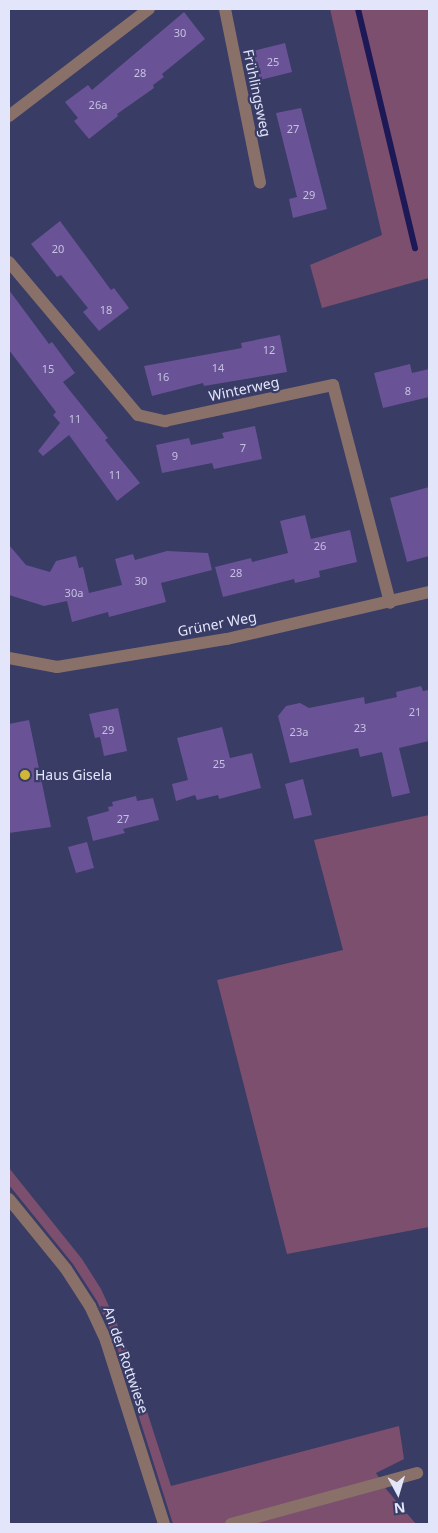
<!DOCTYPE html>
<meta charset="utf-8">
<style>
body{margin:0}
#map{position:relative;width:438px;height:1533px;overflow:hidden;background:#393c65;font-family:"Noto Sans",sans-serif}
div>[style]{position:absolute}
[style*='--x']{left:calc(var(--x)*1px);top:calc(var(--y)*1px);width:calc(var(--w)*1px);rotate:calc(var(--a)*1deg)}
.green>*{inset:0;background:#7d4f6f}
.stream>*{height:6px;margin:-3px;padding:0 3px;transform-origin:3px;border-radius:3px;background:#1d1957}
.building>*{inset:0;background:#6a5296}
.minor>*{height:12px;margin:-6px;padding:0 6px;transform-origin:6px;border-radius:6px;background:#89716a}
.dots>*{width:14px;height:14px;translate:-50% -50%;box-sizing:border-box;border:2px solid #393c65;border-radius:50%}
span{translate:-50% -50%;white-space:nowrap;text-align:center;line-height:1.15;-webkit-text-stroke:4.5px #393c65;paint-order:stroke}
.number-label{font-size:11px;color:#c5c1e2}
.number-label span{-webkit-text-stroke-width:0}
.street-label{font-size:14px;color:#e3e6fb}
.poi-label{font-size:14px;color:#e3e6fb}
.left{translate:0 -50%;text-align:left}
.frame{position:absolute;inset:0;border:10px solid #e3e6fb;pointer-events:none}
.north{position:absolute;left:373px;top:1468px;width:50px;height:50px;-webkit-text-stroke:4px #393c65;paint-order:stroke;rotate:174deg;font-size:14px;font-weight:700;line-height:20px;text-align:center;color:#e3e6fb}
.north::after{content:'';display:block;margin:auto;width:18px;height:22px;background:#e3e6fb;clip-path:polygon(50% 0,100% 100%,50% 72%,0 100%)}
</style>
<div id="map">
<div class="green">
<i style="clip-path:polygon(330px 9px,429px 9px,429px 278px,322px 308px,310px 265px,382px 235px)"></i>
<i style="clip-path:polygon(429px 815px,429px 1227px,287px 1254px,217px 980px,343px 950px,314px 840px)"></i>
<i style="clip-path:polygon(9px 1168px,82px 1259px,101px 1289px,123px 1337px,171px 1486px,399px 1426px,404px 1459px,376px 1473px,386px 1489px,416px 1524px,173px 1524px,115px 1341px,97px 1301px,73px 1264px,9px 1185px)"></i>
</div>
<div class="stream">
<i style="--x:358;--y:9;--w:246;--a:76.6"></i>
</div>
<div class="building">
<i style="clip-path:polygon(184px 12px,205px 39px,162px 74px,164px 77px,153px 85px,154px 88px,117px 114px,118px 116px,89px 139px,74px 121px,78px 118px,65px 102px,88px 85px,92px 90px)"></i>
<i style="clip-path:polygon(285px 43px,292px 72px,260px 80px,253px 51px)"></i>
<i style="clip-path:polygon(301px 108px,327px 209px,293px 218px,289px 199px,297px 197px,276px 113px)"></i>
<i style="clip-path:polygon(60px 221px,111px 290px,114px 288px,129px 308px,99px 331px,83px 312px,88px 308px,61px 275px,57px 277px,31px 244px)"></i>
<i style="clip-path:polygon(9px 290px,49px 344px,52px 342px,75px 373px,63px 382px,108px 438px,105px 440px,140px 483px,117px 501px,69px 435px,43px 456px,38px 451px,60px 423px,53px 415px,56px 412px,9px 350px)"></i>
<i style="clip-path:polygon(280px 335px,287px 372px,204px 386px,203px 383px,152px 396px,144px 366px,242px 348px,241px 343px)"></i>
<i style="clip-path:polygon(410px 364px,412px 373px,429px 369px,429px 397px,383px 408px,374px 373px)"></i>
<i style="clip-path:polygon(255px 426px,262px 459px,214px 469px,212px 463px,162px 473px,156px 445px,189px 438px,191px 445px,224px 438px,222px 433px)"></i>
<i style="clip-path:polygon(429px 487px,429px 556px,407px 562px,390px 498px)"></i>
<i style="clip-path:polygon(305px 515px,311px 539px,350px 530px,357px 562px,319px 571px,320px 577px,295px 583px,294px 579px,223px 597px,215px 567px,251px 558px,252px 562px,288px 553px,280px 521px)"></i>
<i style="clip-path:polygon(9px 545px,26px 565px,50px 572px,56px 561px,76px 556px,79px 568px,83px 567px,89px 593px,122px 585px,115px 559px,133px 554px,135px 560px,167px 551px,208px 553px,212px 570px,161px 583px,166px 602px,109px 617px,108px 612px,72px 622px,67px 601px,44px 606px,9px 595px)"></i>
<i style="clip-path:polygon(421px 686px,423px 691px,429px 690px,429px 741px,399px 748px,410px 793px,392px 797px,382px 752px,360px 757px,358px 748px,290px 763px,278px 716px,286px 706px,300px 703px,309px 708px,364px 697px,365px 704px,397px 697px,396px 692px)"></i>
<i style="clip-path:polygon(118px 708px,127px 751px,104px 756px,100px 737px,95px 738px,89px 714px)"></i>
<i style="clip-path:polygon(29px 720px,51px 827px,9px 833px,9px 724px)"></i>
<i style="clip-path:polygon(222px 727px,230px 758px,252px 753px,261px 788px,219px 799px,218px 795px,197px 800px,195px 795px,176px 801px,172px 784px,188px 780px,177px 738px)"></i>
<i style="clip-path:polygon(303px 779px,312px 815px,294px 819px,285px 784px)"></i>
<i style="clip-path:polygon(136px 796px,137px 801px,153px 798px,159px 820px,123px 829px,125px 833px,93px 841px,87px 817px,109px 811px,108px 807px,113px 806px,112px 802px)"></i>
<i style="clip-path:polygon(87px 842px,94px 868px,76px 873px,68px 847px)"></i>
</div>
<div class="minor">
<i style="--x:225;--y:9;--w:177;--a:78.6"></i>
<i style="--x:9;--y:116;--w:176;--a:-37.4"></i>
<i style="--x:9;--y:262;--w:200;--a:49.9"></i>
<i style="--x:138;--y:415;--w:28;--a:13"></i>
<i style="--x:165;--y:421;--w:172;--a:-12.1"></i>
<i style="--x:333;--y:385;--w:225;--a:75.3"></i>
<i style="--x:9;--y:658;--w:49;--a:10.6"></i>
<i style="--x:57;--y:667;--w:172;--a:-9.4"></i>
<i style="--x:227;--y:639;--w:207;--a:-13.1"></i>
<i style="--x:9;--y:1199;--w:90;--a:50.8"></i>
<i style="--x:66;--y:1269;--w:44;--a:57"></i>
<i style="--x:90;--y:1306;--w:38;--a:65"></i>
<i style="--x:106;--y:1341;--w:192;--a:72.4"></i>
<i style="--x:231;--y:1524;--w:193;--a:-15.3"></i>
</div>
<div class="dots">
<i style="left:25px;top:775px;background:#cfb837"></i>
</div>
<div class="number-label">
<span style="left:180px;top:33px">30</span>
<span style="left:273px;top:62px">25</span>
<span style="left:140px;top:73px">28</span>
<span style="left:98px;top:105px">26a</span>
<span style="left:293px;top:129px">27</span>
<span style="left:309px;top:195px">29</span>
<span style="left:58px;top:249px">20</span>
<span style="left:106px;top:310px">18</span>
<span style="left:269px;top:350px">12</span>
<span style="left:218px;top:368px">14</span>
<span style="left:48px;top:369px">15</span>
<span style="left:163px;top:377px">16</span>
<span style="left:408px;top:391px">8</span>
<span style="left:75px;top:419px">11</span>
<span style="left:243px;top:448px">7</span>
<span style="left:175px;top:456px">9</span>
<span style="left:115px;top:475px">11</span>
<span style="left:320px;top:546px">26</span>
<span style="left:236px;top:573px">28</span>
<span style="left:141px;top:581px">30</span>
<span style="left:74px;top:593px">30a</span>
<span style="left:415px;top:712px">21</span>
<span style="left:360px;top:728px">23</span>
<span style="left:108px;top:730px">29</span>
<span style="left:299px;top:732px">23a</span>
<span style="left:219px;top:764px">25</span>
<span style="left:123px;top:819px">27</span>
</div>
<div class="street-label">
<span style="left:257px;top:93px;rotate:78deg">Frühlingsweg</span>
<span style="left:244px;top:389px;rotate:-12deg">Winterweg</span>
<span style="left:217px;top:624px;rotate:-11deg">Grüner Weg</span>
<span style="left:126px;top:1360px;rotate:71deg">An der Rottwiese</span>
</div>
<div class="poi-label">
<span class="left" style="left:35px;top:775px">Haus Gisela</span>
</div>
<div class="frame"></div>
<div class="north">N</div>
</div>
